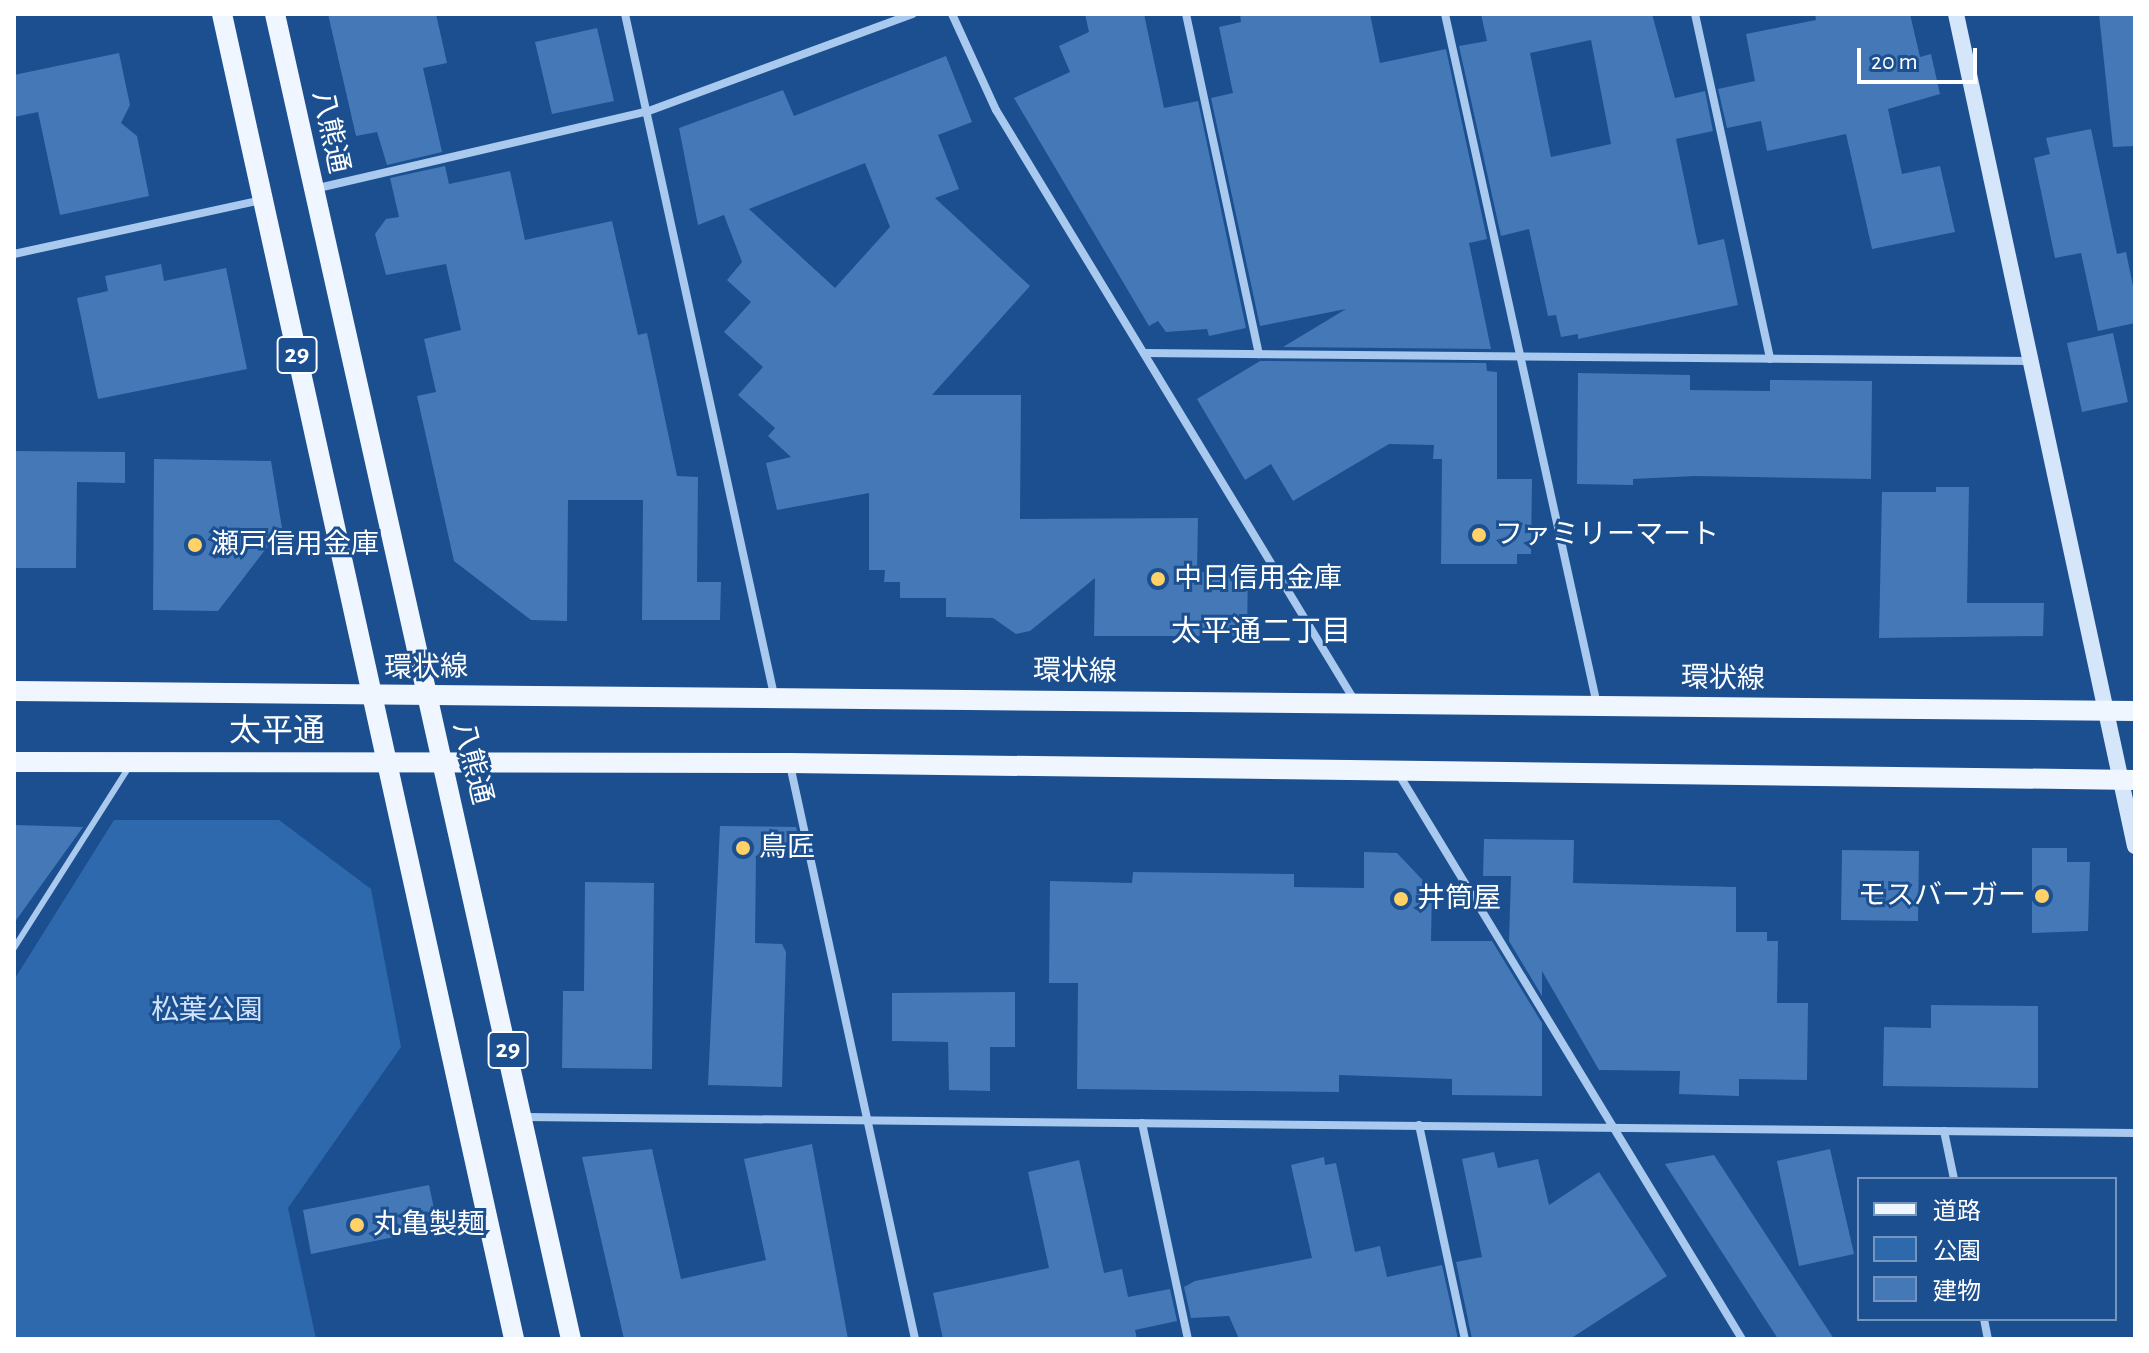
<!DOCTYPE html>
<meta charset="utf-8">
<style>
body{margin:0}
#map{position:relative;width:2149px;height:1353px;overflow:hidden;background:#1b4f8f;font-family:"Alegreya Sans","Noto Sans JP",sans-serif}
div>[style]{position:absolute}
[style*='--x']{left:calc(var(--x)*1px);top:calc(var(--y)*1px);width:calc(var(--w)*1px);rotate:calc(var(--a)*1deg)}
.green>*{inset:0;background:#2e69ad}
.building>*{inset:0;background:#4478b7}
.lane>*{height:6px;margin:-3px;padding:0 3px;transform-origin:3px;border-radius:3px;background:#a9c9ee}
.street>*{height:8px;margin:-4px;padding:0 4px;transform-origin:4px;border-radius:4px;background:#a9c9ee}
.secondary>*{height:16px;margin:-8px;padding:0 8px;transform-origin:8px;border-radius:8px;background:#d6e6fa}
.primary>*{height:20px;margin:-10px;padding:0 10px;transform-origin:10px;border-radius:10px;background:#f0f6ff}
.dots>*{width:22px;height:22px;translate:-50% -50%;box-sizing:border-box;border:4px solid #1b4f8f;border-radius:50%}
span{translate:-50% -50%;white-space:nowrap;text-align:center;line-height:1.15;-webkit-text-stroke:6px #1b4f8f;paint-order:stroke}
.shield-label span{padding:2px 6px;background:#1b4f8f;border:2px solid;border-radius:6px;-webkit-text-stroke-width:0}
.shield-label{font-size:26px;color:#fff;font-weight:700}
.street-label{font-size:28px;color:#fff}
.poi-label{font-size:28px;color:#fff}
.left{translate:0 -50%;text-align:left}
.right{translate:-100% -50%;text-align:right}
.park-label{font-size:28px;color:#cfe3fa}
.neighbourhood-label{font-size:30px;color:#fff}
.quarter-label{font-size:32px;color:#fff}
.frame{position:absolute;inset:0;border:16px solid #fff;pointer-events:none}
.legend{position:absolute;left:1857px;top:1177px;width:260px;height:144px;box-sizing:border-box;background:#1b4f8f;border:2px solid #7695bc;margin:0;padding:10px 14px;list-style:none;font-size:24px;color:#fff}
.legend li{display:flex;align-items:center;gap:16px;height:40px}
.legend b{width:40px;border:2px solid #7695bc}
.scale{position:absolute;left:1857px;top:48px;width:120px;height:36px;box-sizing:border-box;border:4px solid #fff;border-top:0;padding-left:10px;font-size:24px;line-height:28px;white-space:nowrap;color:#fff;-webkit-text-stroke:6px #1b4f8f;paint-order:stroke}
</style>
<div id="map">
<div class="green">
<i style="clip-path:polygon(114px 820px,279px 820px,371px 889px,401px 1047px,288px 1208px,316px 1339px,14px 1339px,14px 980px)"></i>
</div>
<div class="building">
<i style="clip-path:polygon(328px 14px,436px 14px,447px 63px,423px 68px,442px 152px,387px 165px,377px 132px,356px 136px)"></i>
<i style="clip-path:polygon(1085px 14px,1144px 14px,1164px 108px,1198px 101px,1246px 328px,1209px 336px,1207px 329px,1166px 332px,1158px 321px,1149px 326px,1014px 98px,1070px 72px,1059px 46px,1089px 32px)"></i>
<i style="clip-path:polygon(1240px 14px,1370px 14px,1380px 63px,1446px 49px,1487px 239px,1469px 243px,1491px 349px,1283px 347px,1346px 309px,1260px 326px,1211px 98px,1233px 93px,1219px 27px,1241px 22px)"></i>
<i style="clip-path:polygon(evenodd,1481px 14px,1652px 14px,1675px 98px,1705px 91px,1713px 131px,1676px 139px,1698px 245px,1724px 239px,1738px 305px,1578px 339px,1578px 334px,1561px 337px,1556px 315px,1548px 316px,1529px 229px,1501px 236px,1459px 46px,1487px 41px,1481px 14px,1591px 40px,1611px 144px,1551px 157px,1530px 53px,1591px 40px)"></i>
<i style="clip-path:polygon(1815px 14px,1910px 14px,1920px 57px,1931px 54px,1940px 94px,1888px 109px,1902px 174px,1940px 166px,1955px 232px,1872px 249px,1846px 134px,1767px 151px,1761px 121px,1727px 128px,1718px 89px,1755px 81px,1746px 34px,1816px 20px)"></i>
<i style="clip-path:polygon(2099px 14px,2135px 14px,2135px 146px,2113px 147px)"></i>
<i style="clip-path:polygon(597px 28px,614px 101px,552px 114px,535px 42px)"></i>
<i style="clip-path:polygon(119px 53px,130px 105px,121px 123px,137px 136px,149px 196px,60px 215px,38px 112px,14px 117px,14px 75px)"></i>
<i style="clip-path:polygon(evenodd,946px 56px,972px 122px,938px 135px,959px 189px,935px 198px,1030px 286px,932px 395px,1021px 395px,1020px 519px,1198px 518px,1197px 572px,1248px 572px,1247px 636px,1094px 636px,1095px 578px,1030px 631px,1016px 634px,993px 618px,946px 617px,946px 598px,900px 598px,900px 582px,884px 582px,885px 570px,869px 570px,869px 493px,777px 510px,766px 463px,791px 457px,768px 436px,775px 428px,738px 395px,763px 367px,724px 332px,751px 302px,727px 280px,742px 262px,724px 215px,698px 225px,679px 128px,783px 90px,794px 116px,946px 56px,865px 163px,890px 227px,835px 288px,749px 209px,865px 163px)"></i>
<i style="clip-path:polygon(2091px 129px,2117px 254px,2126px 252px,2135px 296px,2135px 323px,2098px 331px,2081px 253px,2055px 258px,2034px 158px,2050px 154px,2046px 138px)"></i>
<i style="clip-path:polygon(445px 166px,449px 184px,510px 171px,525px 240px,612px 221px,638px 335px,647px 333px,677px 476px,698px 477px,697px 582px,721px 582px,720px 620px,642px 620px,643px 500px,568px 500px,567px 621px,531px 620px,454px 561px,417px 396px,436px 392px,424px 339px,461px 330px,446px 264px,386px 275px,375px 234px,386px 219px,399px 217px,390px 178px)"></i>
<i style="clip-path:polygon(161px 264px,164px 281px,226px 268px,247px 369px,98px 399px,77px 298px,108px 291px,105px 276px)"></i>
<i style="clip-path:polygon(2113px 333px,2128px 402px,2082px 412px,2067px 343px)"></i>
<i style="clip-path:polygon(1260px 361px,1486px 363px,1487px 371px,1497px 372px,1497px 479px,1532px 479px,1531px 554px,1517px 554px,1517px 564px,1441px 564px,1442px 459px,1433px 459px,1434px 445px,1389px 444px,1293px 501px,1271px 464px,1245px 480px,1197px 399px)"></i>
<i style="clip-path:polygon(1578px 373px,1690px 375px,1690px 390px,1770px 391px,1770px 380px,1872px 381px,1871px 479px,1695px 476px,1633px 479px,1633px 485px,1577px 484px)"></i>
<i style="clip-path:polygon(14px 451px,125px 452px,125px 483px,77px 482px,76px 568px,14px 568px)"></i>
<i style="clip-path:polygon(154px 459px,271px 461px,282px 528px,218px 611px,153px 610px)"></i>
<i style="clip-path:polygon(1936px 487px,1969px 487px,1967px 603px,2044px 603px,2043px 636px,1879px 638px,1882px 492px,1936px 492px)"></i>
<i style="clip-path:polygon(14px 825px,83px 827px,14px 923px)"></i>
<i style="clip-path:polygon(720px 826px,796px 827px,803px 857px,756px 856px,755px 943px,782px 944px,786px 952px,782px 1087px,708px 1085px)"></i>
<i style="clip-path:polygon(1484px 839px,1574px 840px,1573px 883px,1736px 887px,1736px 932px,1767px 932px,1767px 941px,1778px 941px,1777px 1003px,1808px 1003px,1807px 1080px,1739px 1079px,1739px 1096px,1679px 1094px,1680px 1071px,1599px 1070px,1542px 971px,1542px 996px,1509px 941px,1511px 876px,1483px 876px)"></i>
<i style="clip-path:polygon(2032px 848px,2067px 848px,2067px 862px,2090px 862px,2088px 931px,2032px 933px)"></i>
<i style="clip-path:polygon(1842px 850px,1919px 851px,1918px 921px,1841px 920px)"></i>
<i style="clip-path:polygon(1364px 852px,1397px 853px,1432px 890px,1431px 941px,1492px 941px,1542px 1023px,1542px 1096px,1452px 1095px,1452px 1079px,1339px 1075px,1339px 1092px,1077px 1089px,1078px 983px,1049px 983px,1050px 881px,1132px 883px,1133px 872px,1294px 874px,1294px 887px,1364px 888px)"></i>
<i style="clip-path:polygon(585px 882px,654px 883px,652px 1069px,562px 1068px,563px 991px,584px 991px)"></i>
<i style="clip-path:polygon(1015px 992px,1015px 1047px,990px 1047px,990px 1091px,949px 1090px,948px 1042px,892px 1041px,892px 993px)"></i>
<i style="clip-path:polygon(1931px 1005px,2038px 1006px,2038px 1088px,1883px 1086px,1884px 1027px,1931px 1028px)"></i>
<i style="clip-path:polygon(812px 1144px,848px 1339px,624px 1339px,582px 1157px,652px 1149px,681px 1279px,766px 1260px,744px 1159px)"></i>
<i style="clip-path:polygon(1830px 1149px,1854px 1254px,1799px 1266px,1777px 1161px)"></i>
<i style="clip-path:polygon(1494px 1152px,1498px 1168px,1538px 1159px,1549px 1205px,1599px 1172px,1667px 1276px,1570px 1339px,1472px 1339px,1456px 1262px,1482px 1257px,1462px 1159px)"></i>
<i style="clip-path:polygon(1714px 1155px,1834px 1339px,1778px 1339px,1665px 1164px)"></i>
<i style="clip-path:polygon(1324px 1157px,1325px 1165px,1336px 1163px,1355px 1252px,1380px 1246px,1387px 1277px,1442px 1265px,1458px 1339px,1239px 1339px,1229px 1316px,1191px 1318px,1184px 1287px,1195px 1281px,1312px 1258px,1291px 1165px)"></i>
<i style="clip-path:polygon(1079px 1160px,1104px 1273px,1122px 1269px,1128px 1297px,1170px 1289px,1177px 1321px,1135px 1330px,1137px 1339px,943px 1339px,933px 1293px,1049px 1268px,1028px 1172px)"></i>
<i style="clip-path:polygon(429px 1185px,438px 1228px,311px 1254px,303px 1210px)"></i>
</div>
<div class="lane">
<i style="--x:14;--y:948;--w:217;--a:-57.6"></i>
</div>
<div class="street">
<i style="--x:625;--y:14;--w:697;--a:77.66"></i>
<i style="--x:952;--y:14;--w:106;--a:65.4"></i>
<i style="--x:996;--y:110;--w:694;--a:58.74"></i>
<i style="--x:1186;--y:14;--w:348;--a:77.9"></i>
<i style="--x:1445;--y:14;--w:708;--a:77.59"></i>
<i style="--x:1695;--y:14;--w:353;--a:77.7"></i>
<i style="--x:314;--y:189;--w:341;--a:-13.1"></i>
<i style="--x:646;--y:112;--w:284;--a:-20.2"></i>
<i style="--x:14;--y:254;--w:254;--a:-12.3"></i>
<i style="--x:1144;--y:353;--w:887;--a:0.52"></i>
<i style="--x:790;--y:765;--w:587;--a:77.71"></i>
<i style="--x:1398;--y:773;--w:662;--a:58.71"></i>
<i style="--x:524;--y:1117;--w:1611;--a:0.57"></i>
<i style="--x:1142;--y:1123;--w:221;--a:78"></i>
<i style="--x:1419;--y:1125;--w:219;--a:77.9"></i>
<i style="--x:1944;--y:1131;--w:49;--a:78.2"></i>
<i style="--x:1984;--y:1319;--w:20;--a:79"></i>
</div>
<div class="secondary">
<i style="--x:1956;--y:14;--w:851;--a:77.86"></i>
</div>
<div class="primary">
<i style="--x:222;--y:14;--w:1357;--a:77.57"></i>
<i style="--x:275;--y:14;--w:1358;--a:77.41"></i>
<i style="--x:14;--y:691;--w:2121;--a:0.54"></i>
<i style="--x:14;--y:762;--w:775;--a:0.07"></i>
<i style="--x:789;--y:763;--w:1346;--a:0.72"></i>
</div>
<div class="dots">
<i style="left:1479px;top:535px;background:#ffd166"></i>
<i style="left:195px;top:545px;background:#ffd166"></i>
<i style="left:1158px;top:579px;background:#ffd166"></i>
<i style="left:743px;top:848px;background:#ffd166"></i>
<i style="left:2042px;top:896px;background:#ffd166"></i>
<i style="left:1401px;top:899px;background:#ffd166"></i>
<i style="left:357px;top:1225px;background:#ffd166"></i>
</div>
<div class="shield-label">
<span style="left:297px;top:355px">29</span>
<span style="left:508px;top:1050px">29</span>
</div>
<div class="street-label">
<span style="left:330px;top:132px;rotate:78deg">八熊通</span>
<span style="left:426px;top:668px;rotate:-1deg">環状線</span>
<span style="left:1075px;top:672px;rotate:1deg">環状線</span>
<span style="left:1723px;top:679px;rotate:1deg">環状線</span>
<span style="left:472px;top:763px;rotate:76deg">八熊通</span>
</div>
<div class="poi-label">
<span class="left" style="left:1495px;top:535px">ファミリーマート</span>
<span class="left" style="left:211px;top:545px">瀬戸信用金庫</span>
<span class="left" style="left:1174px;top:579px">中日信用金庫</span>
<span class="left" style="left:759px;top:848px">鳥匠</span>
<span class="right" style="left:2026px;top:896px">モスバーガー</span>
<span class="left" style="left:1417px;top:899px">井筒屋</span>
<span class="left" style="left:373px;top:1225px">丸亀製麺</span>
</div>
<div class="park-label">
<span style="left:207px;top:1011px">松葉公園</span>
</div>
<div class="neighbourhood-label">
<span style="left:1261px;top:632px">太平通二丁目</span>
</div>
<div class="quarter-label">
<span style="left:277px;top:731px">太平通</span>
</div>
<div class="frame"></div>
<ul class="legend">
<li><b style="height:10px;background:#f0f6ff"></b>道路</li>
<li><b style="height:22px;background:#2e69ad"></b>公園</li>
<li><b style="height:22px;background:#4478b7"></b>建物</li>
</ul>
<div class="scale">20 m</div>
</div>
